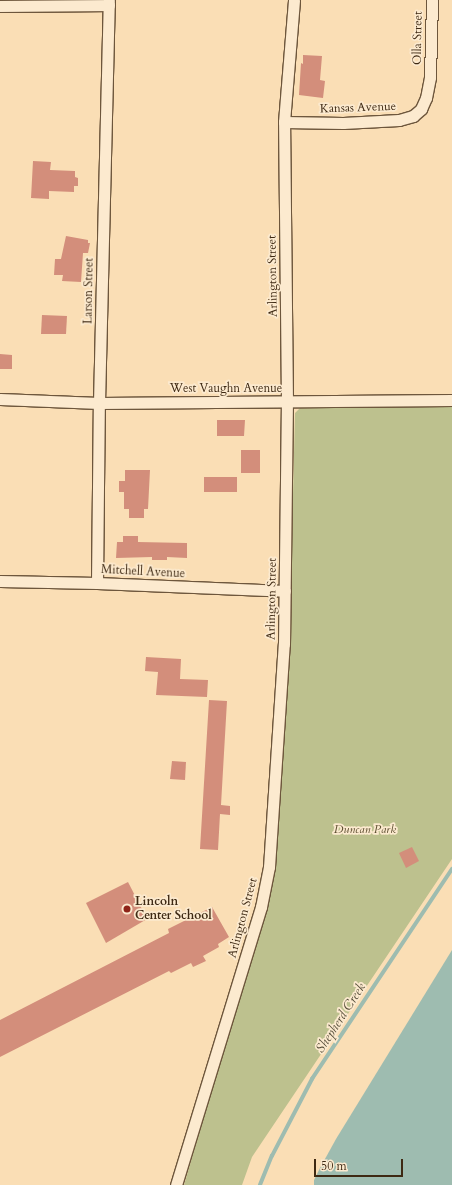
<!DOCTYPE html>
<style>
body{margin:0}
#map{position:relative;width:452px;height:1185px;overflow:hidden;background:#fadeb5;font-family:Cardo,serif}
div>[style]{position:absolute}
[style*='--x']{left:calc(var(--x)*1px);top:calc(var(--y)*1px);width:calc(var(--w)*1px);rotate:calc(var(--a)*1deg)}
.green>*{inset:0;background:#bdc18e}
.water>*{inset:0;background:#9ebcb0}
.stream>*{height:3.5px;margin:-1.75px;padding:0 1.75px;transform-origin:1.75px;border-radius:1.75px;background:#9ebcb0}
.building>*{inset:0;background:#d38e7b}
.roads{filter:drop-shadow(1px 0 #6d563c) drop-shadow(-1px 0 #6d563c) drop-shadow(0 1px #6d563c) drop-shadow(0 -1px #6d563c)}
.minor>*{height:11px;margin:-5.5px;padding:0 5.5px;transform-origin:5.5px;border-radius:5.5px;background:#fceacf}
.dots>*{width:11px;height:11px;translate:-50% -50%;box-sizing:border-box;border:2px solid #fceacf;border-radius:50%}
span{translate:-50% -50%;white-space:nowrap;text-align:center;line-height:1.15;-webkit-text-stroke:3.5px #fceacf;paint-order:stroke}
.street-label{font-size:12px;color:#3e2913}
.park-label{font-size:12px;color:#5e4f32;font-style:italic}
.poi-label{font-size:12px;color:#3e2913;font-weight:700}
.left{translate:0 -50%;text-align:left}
.water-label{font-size:13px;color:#564e3a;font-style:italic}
.scale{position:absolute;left:314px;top:1159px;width:89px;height:18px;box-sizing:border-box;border:2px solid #3e2913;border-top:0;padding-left:5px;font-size:12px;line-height:14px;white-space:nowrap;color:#3e2913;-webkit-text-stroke:3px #fceacf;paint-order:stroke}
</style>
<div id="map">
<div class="green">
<i style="clip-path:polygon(452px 405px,452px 859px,252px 1157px,242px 1185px,184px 1185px,270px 891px,278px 830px,284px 737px,290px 615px,295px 413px,300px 408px,307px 407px)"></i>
</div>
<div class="water">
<i style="clip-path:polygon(452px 950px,452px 1185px,314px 1185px,314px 1180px,320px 1168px,336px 1139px)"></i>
</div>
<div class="stream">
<i style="--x:260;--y:1185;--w:31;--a:-68"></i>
<i style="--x:272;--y:1156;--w:87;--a:-62.5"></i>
<i style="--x:312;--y:1079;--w:252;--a:-56.3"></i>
</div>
<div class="building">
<i style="clip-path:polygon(303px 55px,322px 56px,320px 80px,325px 81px,323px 98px,299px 95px,301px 63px,303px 64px)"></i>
<i style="clip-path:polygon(33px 161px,51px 162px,50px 170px,75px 171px,75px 177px,78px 178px,78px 186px,74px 186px,74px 192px,49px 191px,49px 199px,31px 198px)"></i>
<i style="clip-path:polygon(66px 236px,88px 240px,88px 243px,90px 243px,88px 253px,83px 253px,81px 282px,62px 281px,63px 275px,54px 275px,55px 259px,61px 259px)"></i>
<i style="clip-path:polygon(42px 315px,67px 316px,66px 334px,41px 334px)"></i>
<i style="clip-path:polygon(0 354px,12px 355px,12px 369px,0 369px)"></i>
<i style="clip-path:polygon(217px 420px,245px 420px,244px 436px,217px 436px)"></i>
<i style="clip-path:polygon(241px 450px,260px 450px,260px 473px,241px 473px)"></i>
<i style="clip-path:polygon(125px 470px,150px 470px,148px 509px,144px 509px,144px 518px,129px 518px,129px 509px,124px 509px,124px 492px,119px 492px,119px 481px,125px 481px)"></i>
<i style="clip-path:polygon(204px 477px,237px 477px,237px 492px,204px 492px)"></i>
<i style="clip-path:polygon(123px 536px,138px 536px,138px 542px,187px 543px,187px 558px,167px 557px,167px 560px,152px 560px,152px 557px,116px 558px,117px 542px,123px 542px)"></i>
<i style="clip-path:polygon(146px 657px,181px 659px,180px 679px,208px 680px,207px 697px,156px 695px,158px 672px,145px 671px)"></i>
<i style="clip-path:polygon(209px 700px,227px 701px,221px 805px,230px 806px,230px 815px,220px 814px,218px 850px,200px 849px)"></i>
<i style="clip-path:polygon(172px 761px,186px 762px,185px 780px,170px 779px)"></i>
<i style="clip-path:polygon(412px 847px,419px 861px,406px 868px,399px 853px)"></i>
<i style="clip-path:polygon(128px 882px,147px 919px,106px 943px,86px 903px)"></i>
<i style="clip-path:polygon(212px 907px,229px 937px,218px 944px,219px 947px,203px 956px,206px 961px,193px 967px,191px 963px,171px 973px,169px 971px,0 1057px,0 1020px,169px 933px,168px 929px)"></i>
</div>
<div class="roads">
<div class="minor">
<i style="--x:0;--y:6;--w:109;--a:-0.5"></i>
<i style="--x:284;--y:122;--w:59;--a:1"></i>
<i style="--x:343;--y:123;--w:56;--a:-3.1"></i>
<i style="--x:399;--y:120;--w:15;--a:-16"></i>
<i style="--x:413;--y:116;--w:11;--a:-41"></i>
<i style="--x:421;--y:109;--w:12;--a:-66"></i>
<i style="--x:426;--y:98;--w:21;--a:-79"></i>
<i style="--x:430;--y:77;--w:77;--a:-88.5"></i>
<i style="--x:0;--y:399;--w:99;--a:2.3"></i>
<i style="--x:99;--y:403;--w:353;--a:-0.5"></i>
<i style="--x:0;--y:581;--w:97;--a:1.2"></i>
<i style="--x:97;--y:583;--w:188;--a:2.4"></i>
<i style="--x:97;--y:583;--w:180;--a:-89.4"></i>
<i style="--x:99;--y:403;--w:403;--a:-88.6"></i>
<i style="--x:176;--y:1185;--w:291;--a:-73"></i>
<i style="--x:261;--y:907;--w:41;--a:-78.7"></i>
<i style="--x:269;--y:867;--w:224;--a:-86.2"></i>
<i style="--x:284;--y:644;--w:242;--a:-89.3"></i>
<i style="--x:287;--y:402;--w:280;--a:-90.6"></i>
<i style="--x:284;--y:122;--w:122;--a:-85.3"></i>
</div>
</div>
<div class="dots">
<i style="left:127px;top:909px;background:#8f2418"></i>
</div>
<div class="street-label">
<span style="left:418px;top:38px;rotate:-89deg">Olla Street</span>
<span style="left:358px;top:108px;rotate:-2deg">Kansas Avenue</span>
<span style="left:273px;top:276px;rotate:-91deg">Arlington Street</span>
<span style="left:89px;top:291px;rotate:-89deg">Larson Street</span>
<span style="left:226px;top:389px">West Vaughn Avenue</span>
<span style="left:143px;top:572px;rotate:3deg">Mitchell Avenue</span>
<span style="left:272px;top:599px;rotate:-89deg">Arlington Street</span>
<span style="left:243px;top:918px;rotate:-75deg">Arlington Street</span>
</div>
<div class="park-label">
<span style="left:365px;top:830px">Duncan Park</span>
</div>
<div class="poi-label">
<span class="left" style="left:135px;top:909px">Lincoln<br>Center School</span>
</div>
<div class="water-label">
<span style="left:341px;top:1018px;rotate:-57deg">Shepherd Creek</span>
</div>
<div class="scale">50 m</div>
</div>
